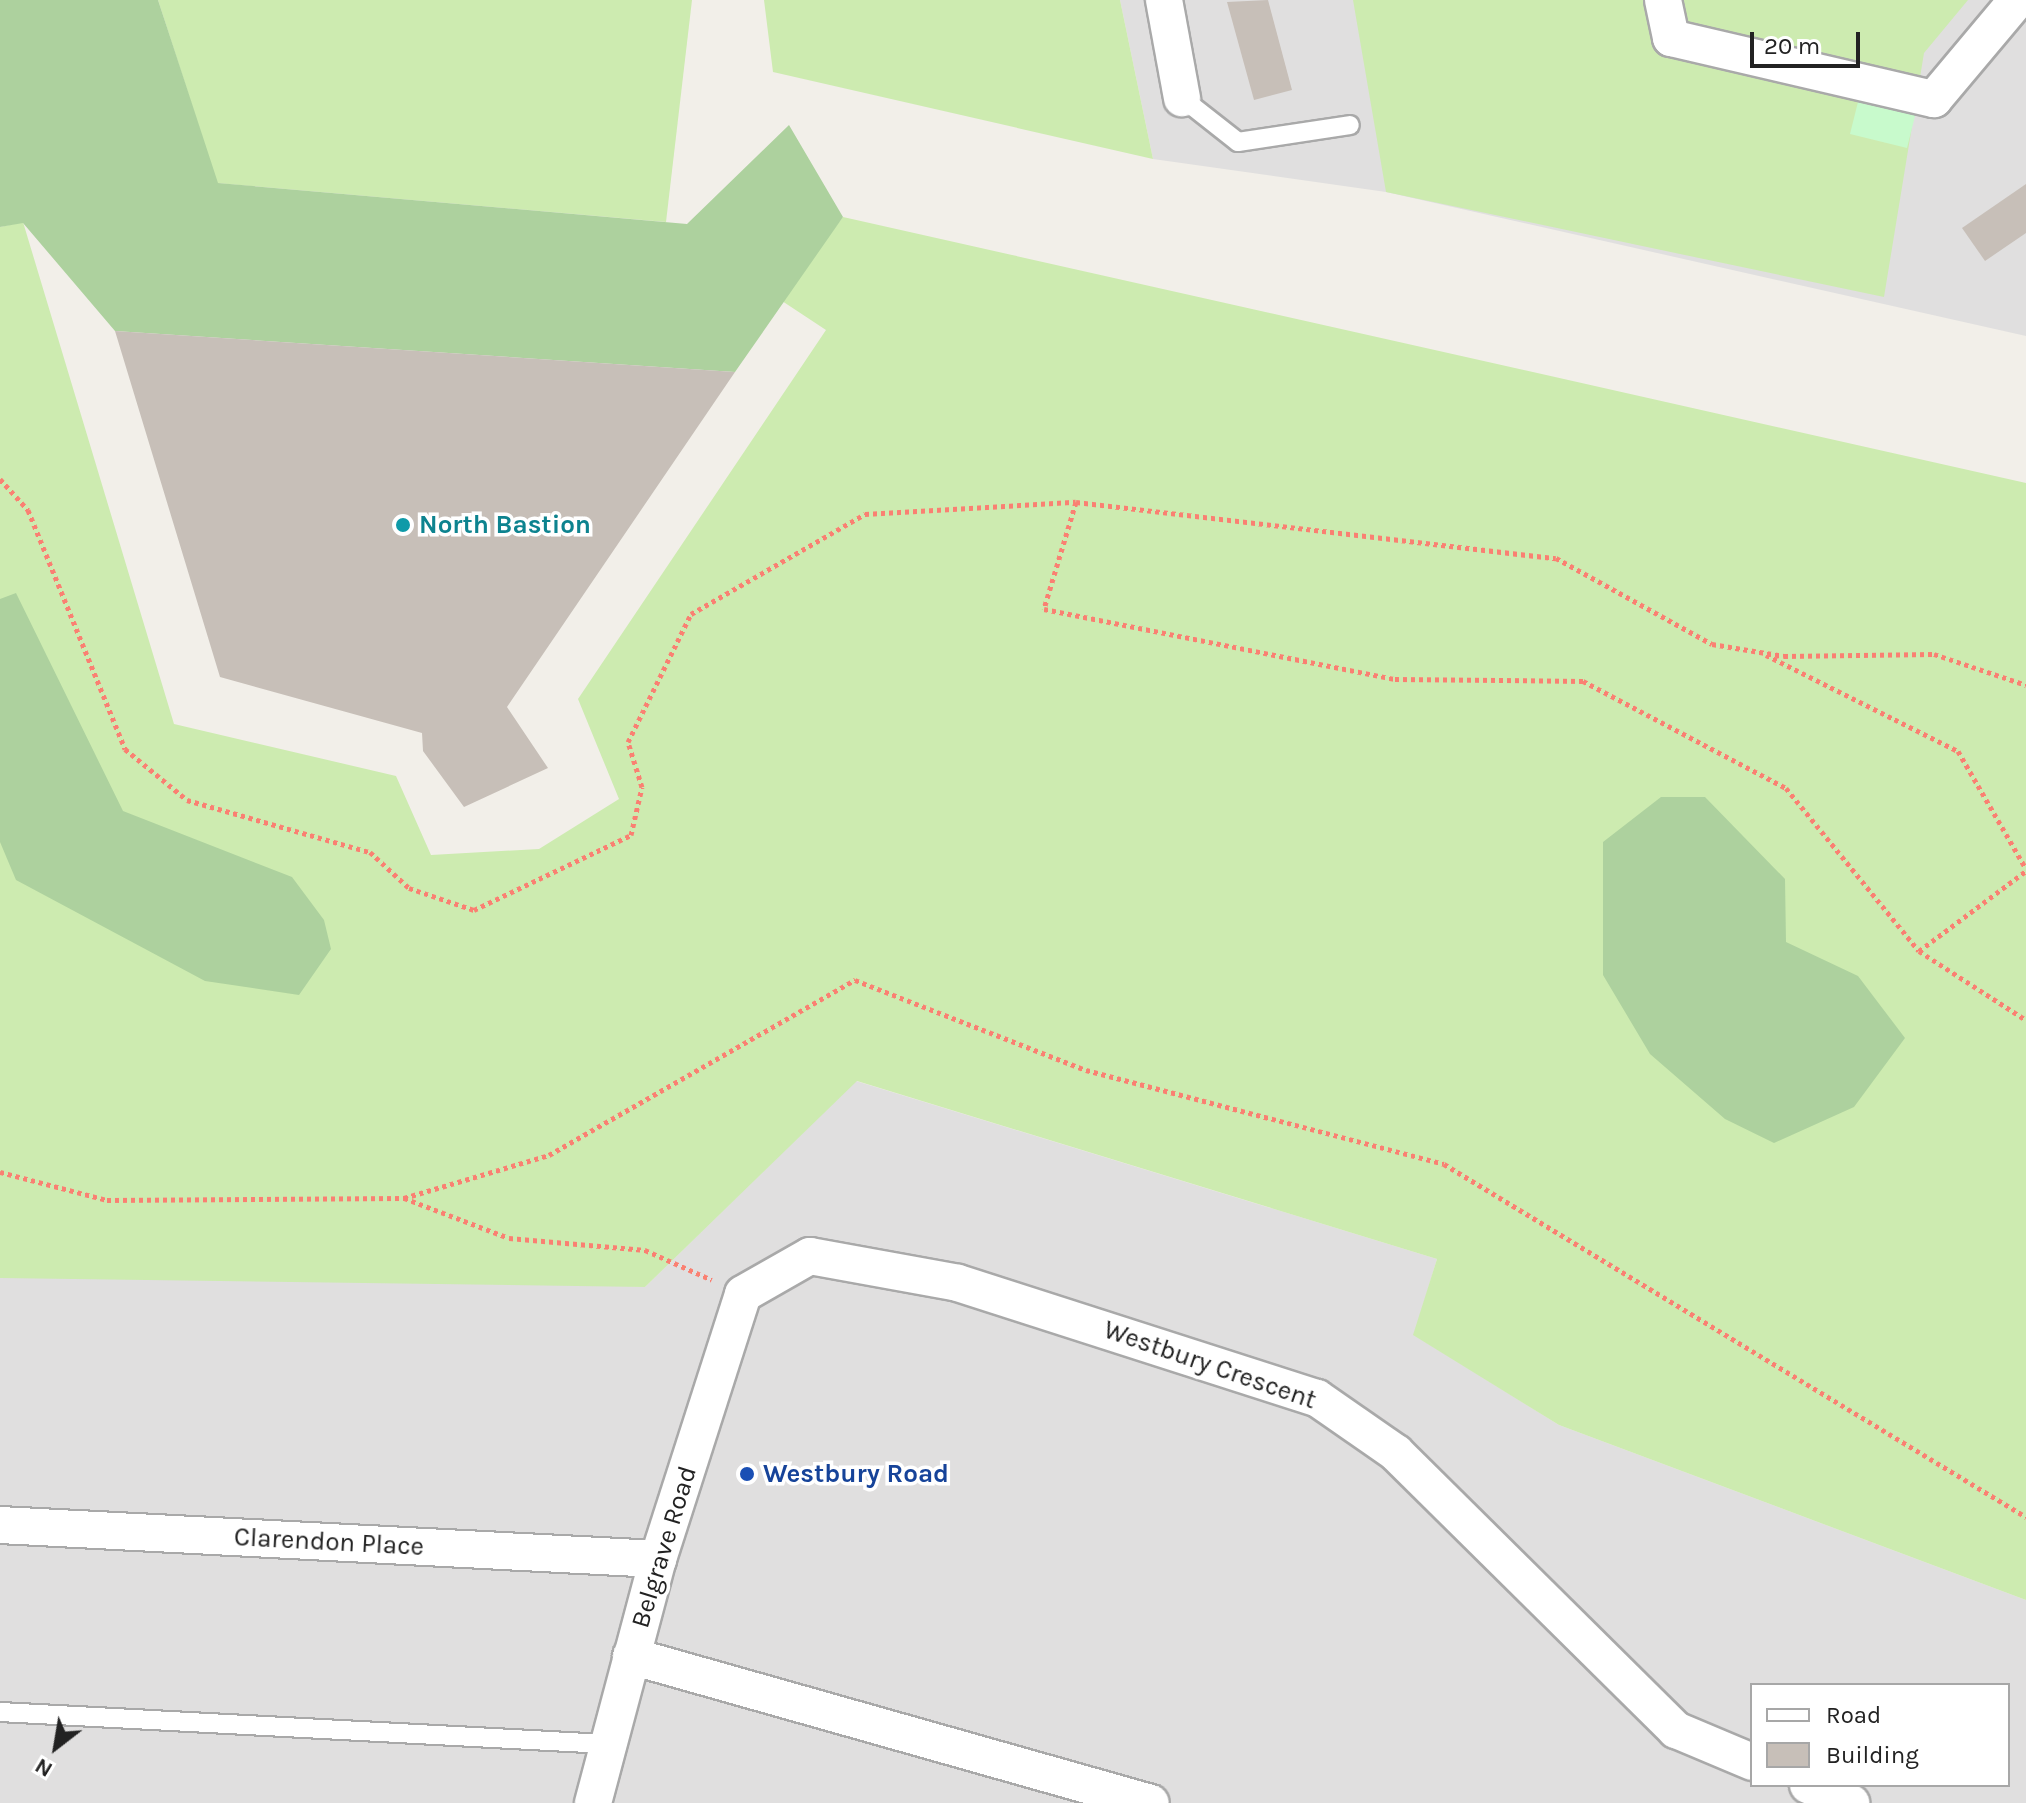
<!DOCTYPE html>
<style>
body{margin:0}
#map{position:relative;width:2026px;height:1803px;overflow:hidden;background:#f2efe9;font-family:Karla,sans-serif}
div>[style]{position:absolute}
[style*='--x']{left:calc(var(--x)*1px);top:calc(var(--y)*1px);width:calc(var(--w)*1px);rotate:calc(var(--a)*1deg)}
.residential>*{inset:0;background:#e0dfdf}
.grass>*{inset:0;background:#cdebb0}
.forest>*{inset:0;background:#add19e}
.park>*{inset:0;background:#c8facc}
.building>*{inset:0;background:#c7bfb8}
.path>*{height:5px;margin-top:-2.5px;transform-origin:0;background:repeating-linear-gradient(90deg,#fa8072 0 4px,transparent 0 8px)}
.roads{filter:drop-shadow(2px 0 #a9a9a9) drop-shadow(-2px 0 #a9a9a9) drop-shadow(0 2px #a9a9a9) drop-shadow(0 -2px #a9a9a9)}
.lane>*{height:18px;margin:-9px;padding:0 9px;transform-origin:9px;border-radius:9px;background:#fff}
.street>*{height:36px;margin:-18px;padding:0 18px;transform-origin:18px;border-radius:18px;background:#fff}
.dots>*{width:22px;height:22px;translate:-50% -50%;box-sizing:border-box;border:4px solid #fff;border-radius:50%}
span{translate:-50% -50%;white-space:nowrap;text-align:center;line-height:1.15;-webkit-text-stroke:7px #fff;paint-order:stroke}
.culture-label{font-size:26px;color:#0d838f;font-weight:700}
.left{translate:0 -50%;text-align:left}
.street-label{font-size:26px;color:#222}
.transit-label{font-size:26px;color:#164399;font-weight:700}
.legend{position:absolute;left:1750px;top:1683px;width:260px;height:104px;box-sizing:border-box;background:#fff;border:2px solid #a7a7a7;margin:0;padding:10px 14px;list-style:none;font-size:24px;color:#222}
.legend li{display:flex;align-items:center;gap:16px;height:40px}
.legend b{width:40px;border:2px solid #a7a7a7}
.north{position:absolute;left:16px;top:1707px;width:80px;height:80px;-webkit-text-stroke:6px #fff;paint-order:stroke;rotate:211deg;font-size:22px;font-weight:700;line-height:32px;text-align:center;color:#222}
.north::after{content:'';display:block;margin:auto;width:28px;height:36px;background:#222;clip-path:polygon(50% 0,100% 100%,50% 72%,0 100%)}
.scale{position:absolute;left:1750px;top:32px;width:110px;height:36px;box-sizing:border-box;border:4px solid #222;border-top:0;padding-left:10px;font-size:24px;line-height:28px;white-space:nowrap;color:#222;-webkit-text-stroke:6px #fff;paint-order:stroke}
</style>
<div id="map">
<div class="residential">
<i style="clip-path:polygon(1120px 0,2026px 0,2026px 336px,1386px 192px,1153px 159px)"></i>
<i style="clip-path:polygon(evenodd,856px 1081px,1437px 1259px,1414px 1335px,1559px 1425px,2026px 1600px,2026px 1803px,0 1803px,0 1251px,645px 1287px,856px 1081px,1752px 1685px,2008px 1685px,2008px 1785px,1752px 1785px,1752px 1685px)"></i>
</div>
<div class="grass">
<i style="clip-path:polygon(158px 0,692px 0,666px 222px,217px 183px)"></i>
<i style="clip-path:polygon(764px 0,1120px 0,1153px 159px,773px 72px)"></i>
<i style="clip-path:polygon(1353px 0,1968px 0,1924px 53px,1884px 297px,1386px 192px)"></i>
<i style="clip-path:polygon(843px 217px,2026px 483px,2026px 1600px,1559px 1425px,1413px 1335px,1437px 1259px,857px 1081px,645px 1287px,0 1278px,0 227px,23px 222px,174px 724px,396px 776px,431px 855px,539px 849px,619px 799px,578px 699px,826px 330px,779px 299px)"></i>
</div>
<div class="forest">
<i style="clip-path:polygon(0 0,158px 0,218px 183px,687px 224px,789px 125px,843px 217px,735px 372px,115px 331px,23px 223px,0 227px)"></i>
<i style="clip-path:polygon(16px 593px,123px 811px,292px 877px,324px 920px,331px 949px,299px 995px,205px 981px,16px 880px,0 842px,0 599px)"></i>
<i style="clip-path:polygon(1661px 797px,1705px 797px,1785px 879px,1786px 942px,1858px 976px,1905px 1038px,1854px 1107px,1774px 1143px,1725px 1119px,1650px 1054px,1603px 975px,1603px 842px)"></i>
</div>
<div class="park">
<i style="clip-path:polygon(1861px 90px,1918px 104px,1907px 148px,1850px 134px)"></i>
</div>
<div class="building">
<i style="clip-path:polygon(1268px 0,1292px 90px,1254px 100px,1227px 2px)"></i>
<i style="clip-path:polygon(2026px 184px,2026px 233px,1985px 261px,1962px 228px)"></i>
<i style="clip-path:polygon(115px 331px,735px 372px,507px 707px,548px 768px,464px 807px,423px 751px,422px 733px,220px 677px)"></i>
</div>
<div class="path">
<i style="--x:0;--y:479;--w:42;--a:47.9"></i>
<i style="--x:28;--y:510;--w:258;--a:67.9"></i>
<i style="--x:125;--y:749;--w:80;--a:39.4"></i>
<i style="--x:187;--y:800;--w:190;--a:15.9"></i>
<i style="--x:370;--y:852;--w:53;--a:42.7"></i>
<i style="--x:409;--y:888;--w:69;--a:18.7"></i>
<i style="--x:474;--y:910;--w:174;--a:-25.5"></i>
<i style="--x:631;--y:835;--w:49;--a:-77.1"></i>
<i style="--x:642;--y:787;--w:47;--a:-107.3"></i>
<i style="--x:628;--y:742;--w:143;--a:-63.8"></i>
<i style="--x:691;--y:614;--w:201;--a:-29.9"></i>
<i style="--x:865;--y:514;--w:211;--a:-3.3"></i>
<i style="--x:1076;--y:502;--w:483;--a:6.7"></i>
<i style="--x:1556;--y:558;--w:178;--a:28.9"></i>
<i style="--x:1712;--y:644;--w:73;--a:9.5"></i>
<i style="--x:1784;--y:656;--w:150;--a:-0.8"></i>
<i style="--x:1934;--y:654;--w:97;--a:18.6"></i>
<i style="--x:1076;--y:502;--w:112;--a:106.7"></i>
<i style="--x:1044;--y:609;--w:358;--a:11.3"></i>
<i style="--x:1395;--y:679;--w:188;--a:0.6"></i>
<i style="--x:1583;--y:681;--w:229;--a:27.8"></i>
<i style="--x:1786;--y:788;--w:210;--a:50.8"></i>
<i style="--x:1919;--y:951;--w:127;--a:32.8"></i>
<i style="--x:1766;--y:655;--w:215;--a:26.6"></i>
<i style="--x:1958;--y:751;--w:136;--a:60"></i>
<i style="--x:1919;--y:951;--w:134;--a:-36.8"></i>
<i style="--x:0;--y:1172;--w:111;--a:14.7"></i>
<i style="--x:107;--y:1200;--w:297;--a:-0.4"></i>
<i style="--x:404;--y:1198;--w:112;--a:20.9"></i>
<i style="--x:509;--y:1238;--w:137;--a:5"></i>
<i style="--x:645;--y:1250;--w:73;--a:24.1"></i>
<i style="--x:404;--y:1198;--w:151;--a:-16.5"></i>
<i style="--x:549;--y:1155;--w:353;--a:-29.8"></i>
<i style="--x:855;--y:980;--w:248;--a:21.3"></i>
<i style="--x:1086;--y:1070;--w:370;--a:14.7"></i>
<i style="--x:1444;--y:1164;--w:681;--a:31.24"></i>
</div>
<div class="roads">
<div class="lane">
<i style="--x:1182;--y:98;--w:71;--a:38.2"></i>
<i style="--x:1238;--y:142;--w:113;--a:-8.6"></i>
<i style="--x:0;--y:1712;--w:608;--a:3.02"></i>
</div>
<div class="street">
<i style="--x:1164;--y:0;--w:100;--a:79.6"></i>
<i style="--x:1663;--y:0;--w:39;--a:78"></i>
<i style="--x:1671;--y:38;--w:270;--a:13.1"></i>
<i style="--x:1934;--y:99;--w:129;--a:-50"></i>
<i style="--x:0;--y:1525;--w:659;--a:2.96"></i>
<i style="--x:631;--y:1656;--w:540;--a:15.79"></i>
<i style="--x:1808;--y:1785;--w:47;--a:22.7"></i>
<i style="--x:593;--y:1803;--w:253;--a:-75.1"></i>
<i style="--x:658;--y:1559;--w:278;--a:-72.2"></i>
<i style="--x:743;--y:1294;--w:77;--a:-29.6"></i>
<i style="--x:810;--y:1256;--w:150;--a:10.3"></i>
<i style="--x:958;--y:1283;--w:377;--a:17.8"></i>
<i style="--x:1317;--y:1398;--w:96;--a:34.8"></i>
<i style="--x:1396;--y:1453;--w:394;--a:44.7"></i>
<i style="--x:1676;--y:1730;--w:82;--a:22.8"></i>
</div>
</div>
<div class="dots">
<i style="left:403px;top:525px;background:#0f9aa8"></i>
<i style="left:747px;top:1474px;background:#1a4fb4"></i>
</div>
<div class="culture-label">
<span class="left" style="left:419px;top:525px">North Bastion</span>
</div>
<div class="street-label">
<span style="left:1210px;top:1365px;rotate:19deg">Westbury Crescent</span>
<span style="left:329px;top:1542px;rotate:3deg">Clarendon Place</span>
<span style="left:664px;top:1547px;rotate:-73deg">Belgrave Road</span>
</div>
<div class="transit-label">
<span class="left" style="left:763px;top:1474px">Westbury Road</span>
</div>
<ul class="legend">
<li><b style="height:10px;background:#fff"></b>Road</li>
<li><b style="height:22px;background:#c7bfb8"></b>Building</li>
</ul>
<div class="north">N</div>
<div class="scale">20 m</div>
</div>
